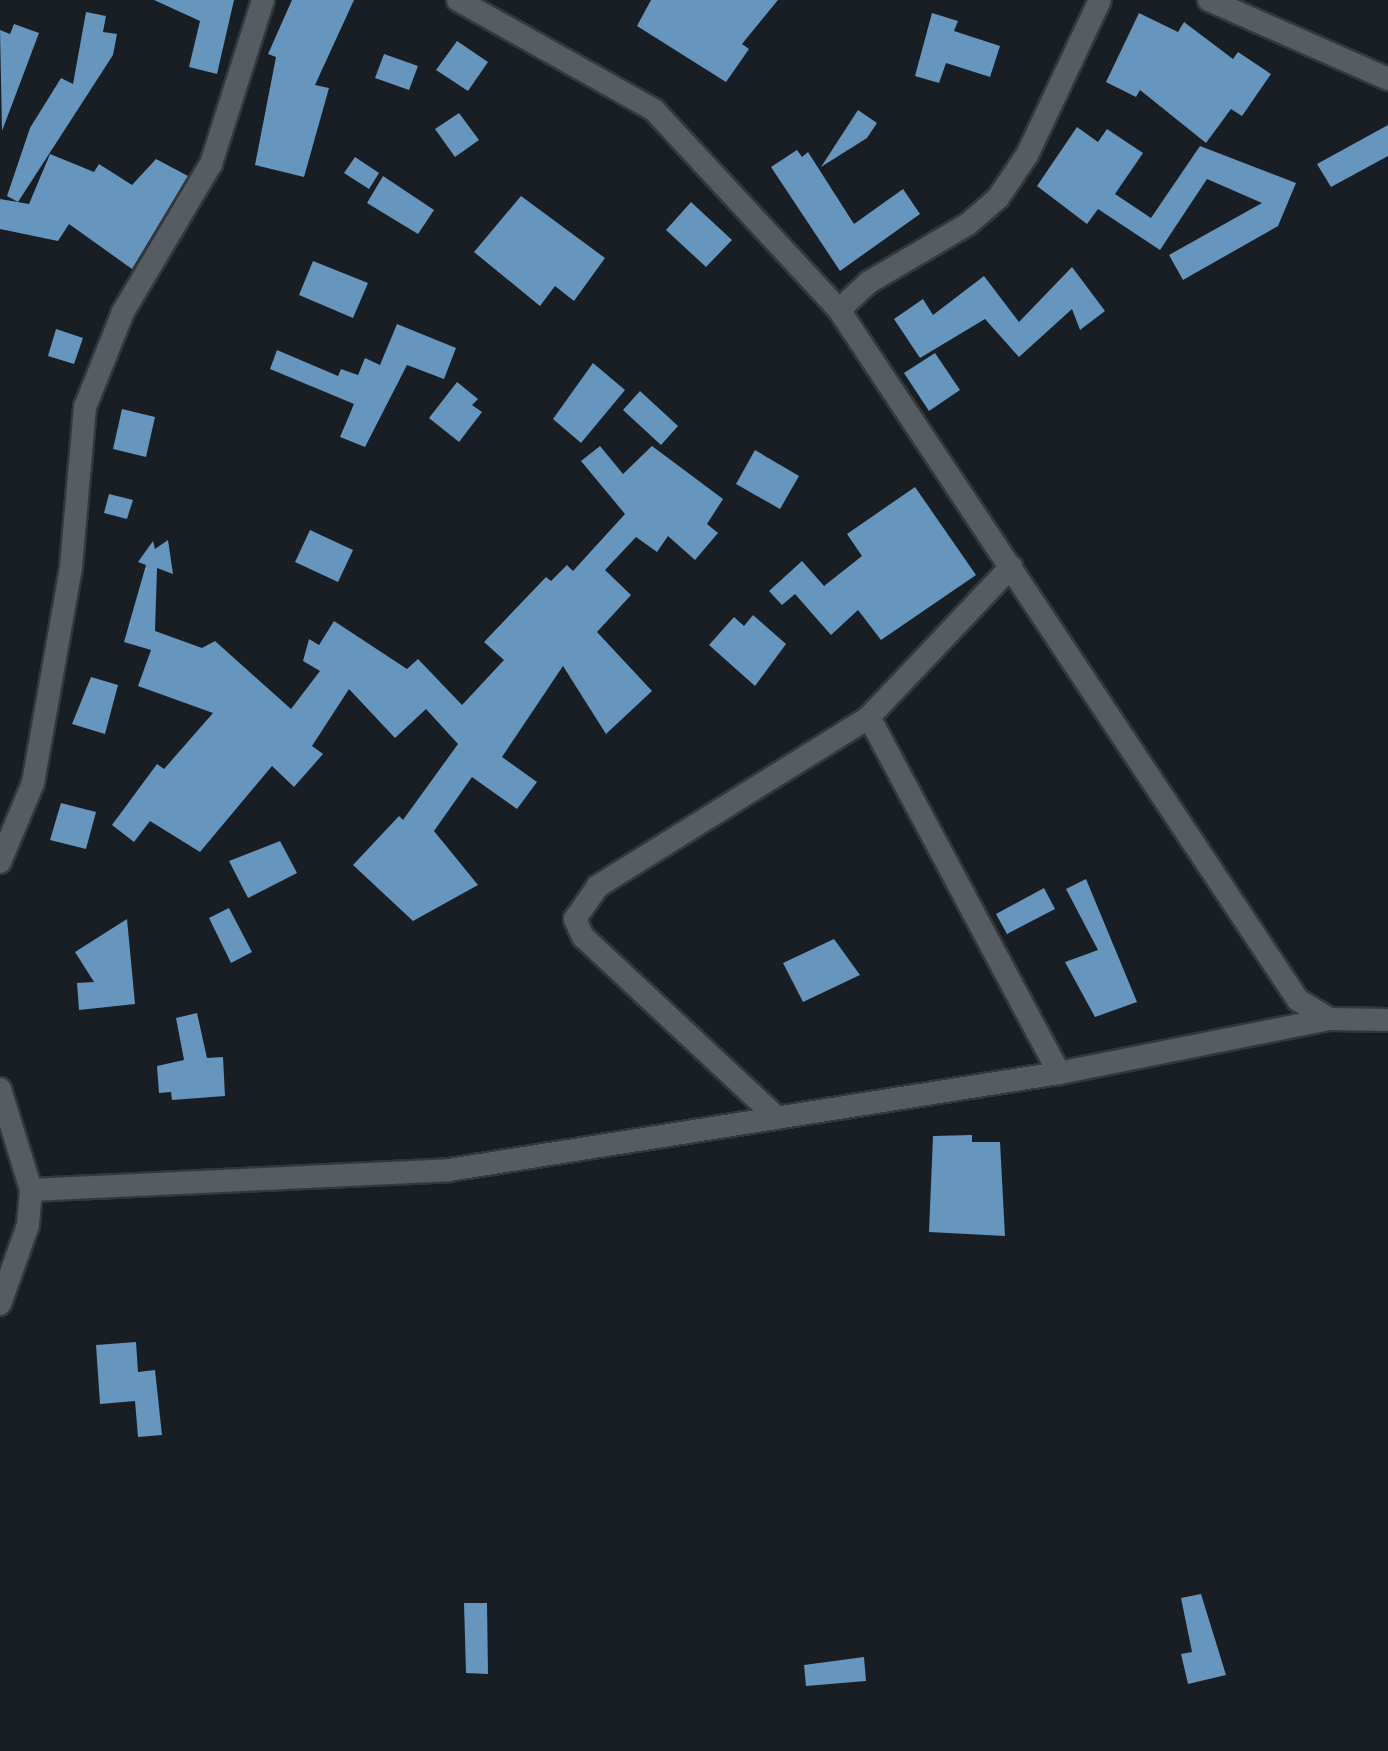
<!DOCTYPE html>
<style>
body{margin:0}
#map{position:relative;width:1388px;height:1751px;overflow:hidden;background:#181e23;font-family:Lora,serif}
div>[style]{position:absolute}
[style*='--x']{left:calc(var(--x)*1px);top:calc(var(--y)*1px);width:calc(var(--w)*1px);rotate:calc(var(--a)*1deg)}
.building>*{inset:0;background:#6695be}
.roads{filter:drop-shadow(2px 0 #34383d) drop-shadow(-2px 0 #34383d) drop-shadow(0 2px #34383d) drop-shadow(0 -2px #34383d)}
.street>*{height:22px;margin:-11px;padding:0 11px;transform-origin:11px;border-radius:11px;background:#555c62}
span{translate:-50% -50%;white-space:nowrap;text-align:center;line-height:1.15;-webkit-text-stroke:8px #181e23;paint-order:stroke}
</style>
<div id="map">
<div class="building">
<i style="clip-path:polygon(154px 0,234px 0,217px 74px,189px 67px,200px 21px)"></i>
<i style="clip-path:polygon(292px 0,354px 0,315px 85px,329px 88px,304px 177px,255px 165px,276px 57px,268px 54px)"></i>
<i style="clip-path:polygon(651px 0,778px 0,742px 44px,749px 49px,726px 82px,637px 26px)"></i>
<i style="clip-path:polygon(86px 12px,106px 16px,103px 32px,117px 34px,113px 55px,18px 202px,7px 196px,30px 128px,61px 78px,73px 84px)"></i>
<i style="clip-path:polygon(932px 13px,958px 21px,954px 31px,1000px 46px,990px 77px,946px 63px,939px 83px,915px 76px)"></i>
<i style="clip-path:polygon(1139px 13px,1178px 32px,1184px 22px,1233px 59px,1238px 52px,1271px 74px,1242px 116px,1231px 109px,1206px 143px,1140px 90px,1136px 97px,1106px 82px)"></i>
<i style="clip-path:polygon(14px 24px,39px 33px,2px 131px,0 30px,10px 34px)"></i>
<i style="clip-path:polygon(457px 41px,488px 62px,468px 91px,436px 70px)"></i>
<i style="clip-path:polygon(384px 54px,418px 66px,409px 90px,375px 78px)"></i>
<i style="clip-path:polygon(858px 110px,877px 123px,867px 138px,821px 167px)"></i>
<i style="clip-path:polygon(459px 113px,479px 140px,455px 157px,435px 129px)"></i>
<i style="clip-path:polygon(1388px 125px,1388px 156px,1331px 187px,1317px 164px)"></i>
<i style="clip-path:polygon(1077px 127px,1098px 142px,1107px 129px,1143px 153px,1115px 194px,1151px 218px,1200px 146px,1296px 183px,1278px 226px,1183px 280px,1169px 255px,1262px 203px,1207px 179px,1160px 250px,1098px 209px,1087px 224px,1037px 186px)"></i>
<i style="clip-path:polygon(797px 150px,802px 157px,808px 152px,854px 224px,903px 189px,920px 214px,840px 271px,771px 167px)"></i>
<i style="clip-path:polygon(50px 154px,94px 172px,99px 164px,132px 185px,156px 159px,188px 176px,132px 269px,69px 224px,58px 241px,0 229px,0 199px,29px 204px)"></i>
<i style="clip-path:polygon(355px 157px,379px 173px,369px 189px,344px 173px)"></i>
<i style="clip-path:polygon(383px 176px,434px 210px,418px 234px,367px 203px)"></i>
<i style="clip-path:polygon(521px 196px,605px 258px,574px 301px,555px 286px,540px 306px,474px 252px)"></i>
<i style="clip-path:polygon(691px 202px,732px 240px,706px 267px,666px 230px)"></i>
<i style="clip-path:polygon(313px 261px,368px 283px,353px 318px,299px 295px)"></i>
<i style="clip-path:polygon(1072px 267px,1105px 311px,1080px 330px,1072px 309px,1019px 357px,985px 319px,920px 358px,894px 319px,923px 299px,933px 315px,984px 276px,1019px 322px)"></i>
<i style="clip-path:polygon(397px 324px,456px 348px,444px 379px,407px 365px,365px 447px,340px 437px,354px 404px,270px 369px,277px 350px,338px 376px,341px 369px,358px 375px,365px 358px,380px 365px)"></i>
<i style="clip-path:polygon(56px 329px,83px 338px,74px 364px,48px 356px)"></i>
<i style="clip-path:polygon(935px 353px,960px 390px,929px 411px,904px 373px)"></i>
<i style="clip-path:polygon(593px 363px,625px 390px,581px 443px,553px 419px)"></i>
<i style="clip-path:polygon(457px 382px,478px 399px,472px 405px,482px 412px,459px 442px,429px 418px)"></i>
<i style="clip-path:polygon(640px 391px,678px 426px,661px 445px,623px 410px)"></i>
<i style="clip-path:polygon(122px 409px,155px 417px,146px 457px,113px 449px)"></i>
<i style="clip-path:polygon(600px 446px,623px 474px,652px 446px,723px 499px,707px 524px,718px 533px,695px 560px,668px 536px,657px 552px,636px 537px,605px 570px,631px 595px,597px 632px,652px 691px,606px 734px,563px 666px,502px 757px,537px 782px,517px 809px,472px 777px,434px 831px,478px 885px,413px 921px,353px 865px,399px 816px,403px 820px,458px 744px,426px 709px,395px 738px,349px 689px,312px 746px,323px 754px,294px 787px,272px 766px,200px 852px,150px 821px,134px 842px,112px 825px,157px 764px,164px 769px,213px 713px,138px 686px,151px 650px,124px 642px,146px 565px,138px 562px,153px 541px,155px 549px,168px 540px,173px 574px,157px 568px,155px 631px,202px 648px,215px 641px,291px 709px,320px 671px,303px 661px,309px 639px,319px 645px,334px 621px,407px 669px,418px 659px,462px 705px,504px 660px,484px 642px,546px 577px,551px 581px,567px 565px,573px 571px,625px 514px,581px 461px)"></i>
<i style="clip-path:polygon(755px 450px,799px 476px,780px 509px,736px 484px)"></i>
<i style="clip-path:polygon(915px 487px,976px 575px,881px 640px,858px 610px,831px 635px,795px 594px,782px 605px,769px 591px,802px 561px,824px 586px,862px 556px,847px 534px)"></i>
<i style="clip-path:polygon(109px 494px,133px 500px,127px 519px,104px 513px)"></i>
<i style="clip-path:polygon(310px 530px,353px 550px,338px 582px,295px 562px)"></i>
<i style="clip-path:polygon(753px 615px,786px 644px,755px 686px,709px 645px,734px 617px,744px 626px)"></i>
<i style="clip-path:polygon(91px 677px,118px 685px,105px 734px,72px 724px)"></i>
<i style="clip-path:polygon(61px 803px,96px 812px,86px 849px,50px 840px)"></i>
<i style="clip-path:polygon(280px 841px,297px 873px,248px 898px,229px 861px)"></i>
<i style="clip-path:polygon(1086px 879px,1137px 1002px,1095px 1017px,1065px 962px,1098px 950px,1066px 889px)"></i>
<i style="clip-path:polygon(1044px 888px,1055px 909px,1007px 934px,996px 914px)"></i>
<i style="clip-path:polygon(229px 908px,252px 952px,231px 963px,209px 918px)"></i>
<i style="clip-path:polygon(127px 919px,135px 1004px,79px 1010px,77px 983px,94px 982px,75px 952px)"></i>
<i style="clip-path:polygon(834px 939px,860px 975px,803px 1002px,783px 963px)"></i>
<i style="clip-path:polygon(197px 1013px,207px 1058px,223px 1057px,225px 1096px,172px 1100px,171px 1092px,159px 1093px,157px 1066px,184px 1060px,176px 1018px)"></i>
<i style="clip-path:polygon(972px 1135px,972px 1142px,1000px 1142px,1005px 1236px,929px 1232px,933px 1136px)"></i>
<i style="clip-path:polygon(136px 1342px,138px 1372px,155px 1370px,162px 1435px,138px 1437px,135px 1401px,100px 1404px,96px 1345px)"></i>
<i style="clip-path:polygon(1201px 1594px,1226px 1675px,1188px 1684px,1181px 1654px,1192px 1652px,1181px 1598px)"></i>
<i style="clip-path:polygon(464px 1603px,487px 1603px,488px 1674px,466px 1673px)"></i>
<i style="clip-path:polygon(864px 1657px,866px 1681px,806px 1686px,804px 1665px)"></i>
</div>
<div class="roads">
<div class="street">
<i style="--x:458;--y:0;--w:225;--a:29.3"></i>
<i style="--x:654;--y:110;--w:272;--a:47.2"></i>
<i style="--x:1100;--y:0;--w:171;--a:115.2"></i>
<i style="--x:1027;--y:155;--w:52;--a:124"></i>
<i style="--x:998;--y:198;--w:40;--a:139"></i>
<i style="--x:968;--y:224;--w:115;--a:149.6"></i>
<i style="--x:869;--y:282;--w:41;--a:137"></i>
<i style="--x:839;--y:310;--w:829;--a:56.37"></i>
<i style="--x:1298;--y:1000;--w:37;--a:31"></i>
<i style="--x:1330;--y:1019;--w:58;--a:1"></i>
<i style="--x:1209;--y:0;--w:196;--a:23.8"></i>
<i style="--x:869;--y:717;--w:404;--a:61.9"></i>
<i style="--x:0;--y:862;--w:86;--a:-67.3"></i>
<i style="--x:33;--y:783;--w:219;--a:-80"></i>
<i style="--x:71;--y:567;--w:161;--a:-85"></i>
<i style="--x:85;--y:407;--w:102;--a:-68.2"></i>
<i style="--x:123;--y:312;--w:172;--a:-59.3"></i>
<i style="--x:211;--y:164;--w:172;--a:-72.4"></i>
<i style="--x:0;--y:1089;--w:106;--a:72.9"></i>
<i style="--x:31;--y:1190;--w:35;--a:95"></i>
<i style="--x:28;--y:1225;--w:84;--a:109.5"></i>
<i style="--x:772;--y:1113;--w:258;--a:-137"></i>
<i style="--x:583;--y:937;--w:20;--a:-114"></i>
<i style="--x:575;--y:919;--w:40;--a:-55.1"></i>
<i style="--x:598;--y:886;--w:319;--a:-31.9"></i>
<i style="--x:869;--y:717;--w:207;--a:-46.6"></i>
<i style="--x:31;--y:1190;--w:418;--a:-2.7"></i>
<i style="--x:449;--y:1170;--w:618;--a:-9.04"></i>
<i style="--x:1059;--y:1073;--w:276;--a:-11.3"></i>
</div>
</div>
</div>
